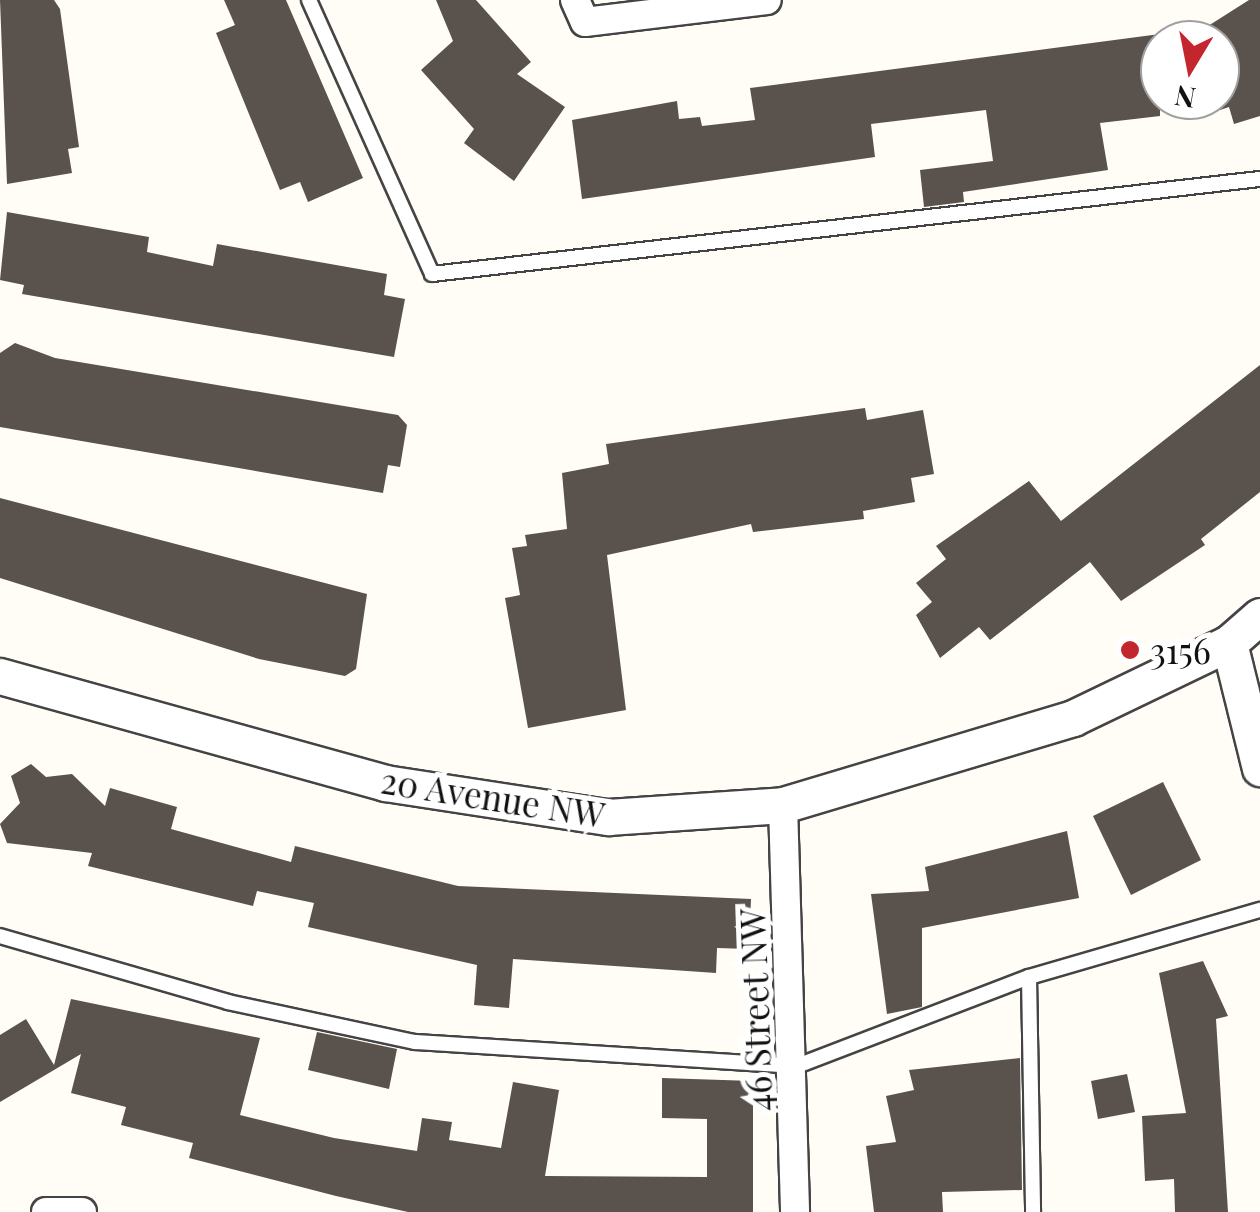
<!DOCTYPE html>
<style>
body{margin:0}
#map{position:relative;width:1260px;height:1212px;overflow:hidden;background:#fffdf5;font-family:"Playfair Display",serif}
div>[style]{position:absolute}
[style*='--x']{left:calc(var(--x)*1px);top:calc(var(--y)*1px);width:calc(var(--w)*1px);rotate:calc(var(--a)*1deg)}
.building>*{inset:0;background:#5a524d}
.roads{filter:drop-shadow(2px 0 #444) drop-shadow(-2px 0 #444) drop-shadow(0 2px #444) drop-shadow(0 -2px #444)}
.service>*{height:14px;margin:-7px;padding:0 7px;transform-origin:7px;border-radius:7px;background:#fff}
.minor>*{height:28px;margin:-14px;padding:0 14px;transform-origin:14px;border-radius:14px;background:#fff}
.tertiary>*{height:35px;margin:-17.5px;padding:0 17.5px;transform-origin:17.5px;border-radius:17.5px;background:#fff}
.dots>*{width:28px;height:28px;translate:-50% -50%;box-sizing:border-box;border:5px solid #fff;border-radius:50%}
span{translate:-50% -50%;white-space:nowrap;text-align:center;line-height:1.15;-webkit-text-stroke:10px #fff;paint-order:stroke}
.poi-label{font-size:35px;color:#111}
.left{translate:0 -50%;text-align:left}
.street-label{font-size:35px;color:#111}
.north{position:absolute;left:1140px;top:20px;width:100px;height:100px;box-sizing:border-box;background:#fff;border:2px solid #a0a0a0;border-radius:50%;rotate:190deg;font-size:28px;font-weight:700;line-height:40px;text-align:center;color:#111}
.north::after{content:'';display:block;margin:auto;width:35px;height:45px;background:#c4262e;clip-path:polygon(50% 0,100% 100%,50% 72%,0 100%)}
</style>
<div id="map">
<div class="building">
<i style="clip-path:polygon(0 0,54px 0,60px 9px,79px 147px,68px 149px,72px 173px,7px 184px)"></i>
<i style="clip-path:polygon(224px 0,286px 0,363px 178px,308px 202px,300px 182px,280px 190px,216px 33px,235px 25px)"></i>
<i style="clip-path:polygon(436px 0,476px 0,531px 62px,517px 74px,565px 107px,514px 181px,464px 143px,474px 129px,421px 70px,453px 41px)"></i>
<i style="clip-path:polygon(1249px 0,1260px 0,1260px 116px,1234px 124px,1229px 107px,1220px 110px,1220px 40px,1186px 40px)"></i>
<i style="clip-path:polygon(1160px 34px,1160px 116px,1100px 123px,1108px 170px,963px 192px,964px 202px,924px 207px,920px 170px,993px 161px,986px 110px,871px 124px,875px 157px,582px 199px,572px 120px,677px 101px,679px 119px,700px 117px,702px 126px,755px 120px,750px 88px)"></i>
<i style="clip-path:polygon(7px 212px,149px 237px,147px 252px,213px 266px,217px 244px,387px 274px,384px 295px,405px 299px,394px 357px,22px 294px,24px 285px,0 280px)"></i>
<i style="clip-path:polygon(15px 343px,55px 358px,398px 415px,407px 425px,400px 467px,388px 465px,383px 493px,0 427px,0 353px)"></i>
<i style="clip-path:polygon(1260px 365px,1260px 492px,1201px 539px,1205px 545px,1121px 601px,1090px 562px,990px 640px,979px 627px,940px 658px,916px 615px,932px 602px,916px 583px,946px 559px,936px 546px,1029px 481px,1061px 521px)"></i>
<i style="clip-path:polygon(865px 408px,867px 420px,923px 410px,934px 474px,911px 478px,915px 502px,863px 511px,864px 519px,753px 532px,751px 524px,607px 555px,626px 710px,528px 728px,505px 598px,520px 595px,512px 548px,527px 546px,525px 535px,567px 529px,562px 473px,609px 464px,606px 444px)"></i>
<i style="clip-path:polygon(0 498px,367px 594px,356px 669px,345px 676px,259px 659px,0 578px)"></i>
<i style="clip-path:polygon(31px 764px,46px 777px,72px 774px,105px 806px,110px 788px,177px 807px,171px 829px,291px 862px,295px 846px,458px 886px,751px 899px,749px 949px,717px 948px,716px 973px,513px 959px,509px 1008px,474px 1005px,477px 965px,308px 927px,314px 903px,257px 891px,253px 906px,88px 866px,92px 853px,7px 843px,0 824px,20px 803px,11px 776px)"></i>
<i style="clip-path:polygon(1163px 782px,1201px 860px,1131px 895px,1093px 816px)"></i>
<i style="clip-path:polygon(1067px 831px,1079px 898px,922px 928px,922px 1007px,887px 1014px,871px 894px,929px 891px,925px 867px)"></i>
<i style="clip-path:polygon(1203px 961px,1228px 1016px,1216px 1019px,1228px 1212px,1175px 1212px,1174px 1179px,1145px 1181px,1142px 1116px,1186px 1113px,1159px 973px)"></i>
<i style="clip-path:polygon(71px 999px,260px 1038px,240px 1115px,334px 1138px,417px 1151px,422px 1118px,452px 1122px,449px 1140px,501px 1148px,513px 1082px,559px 1090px,545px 1176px,707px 1177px,707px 1119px,662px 1118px,662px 1078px,753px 1081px,753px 1212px,408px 1212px,336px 1196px,189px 1158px,193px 1143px,121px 1125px,126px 1107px,71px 1093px,81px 1054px,0 1102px,0 1035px,26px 1019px,54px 1065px)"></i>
<i style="clip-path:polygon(317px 1032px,397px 1049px,389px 1089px,308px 1070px)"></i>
<i style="clip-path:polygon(1020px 1058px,1022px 1190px,942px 1192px,943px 1212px,874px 1212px,866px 1146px,896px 1142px,886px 1096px,914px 1090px,909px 1070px)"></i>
<i style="clip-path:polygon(1127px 1074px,1135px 1112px,1098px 1119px,1091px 1081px)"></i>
</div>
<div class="roads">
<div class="service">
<i style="--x:309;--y:0;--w:300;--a:65.8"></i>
<i style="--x:432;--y:274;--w:833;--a:-6.55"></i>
<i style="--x:0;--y:936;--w:237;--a:16.1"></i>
<i style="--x:228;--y:1002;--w:191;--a:12.1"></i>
<i style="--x:415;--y:1042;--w:383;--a:3.6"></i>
<i style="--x:797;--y:1066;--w:248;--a:-21"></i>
<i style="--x:1029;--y:977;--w:241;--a:-16.2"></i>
<i style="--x:1029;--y:977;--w:235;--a:89"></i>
</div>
<div class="minor">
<i style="--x:575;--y:0;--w:24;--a:66"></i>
<i style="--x:585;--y:22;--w:183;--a:-6.9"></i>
<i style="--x:783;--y:805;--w:407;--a:88.3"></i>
<i style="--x:46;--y:1212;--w:36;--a:0"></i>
</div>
<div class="tertiary">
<i style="--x:1229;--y:643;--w:129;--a:76.1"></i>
<i style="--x:0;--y:676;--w:400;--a:15.5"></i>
<i style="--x:385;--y:783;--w:226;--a:8.7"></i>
<i style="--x:608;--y:817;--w:175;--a:-3.9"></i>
<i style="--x:783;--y:805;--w:303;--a:-16.7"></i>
<i style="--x:1073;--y:718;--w:173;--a:-25.7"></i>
<i style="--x:1229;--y:643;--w:41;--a:-41.1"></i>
</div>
</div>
<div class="dots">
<i style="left:1130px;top:650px;background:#c4262e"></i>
</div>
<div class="poi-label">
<span class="left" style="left:1150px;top:650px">3156</span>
</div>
<div class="street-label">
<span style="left:493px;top:797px;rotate:9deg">20 Avenue NW</span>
<span style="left:755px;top:1010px;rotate:-92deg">46 Street NW</span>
</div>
<div class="north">N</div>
</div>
